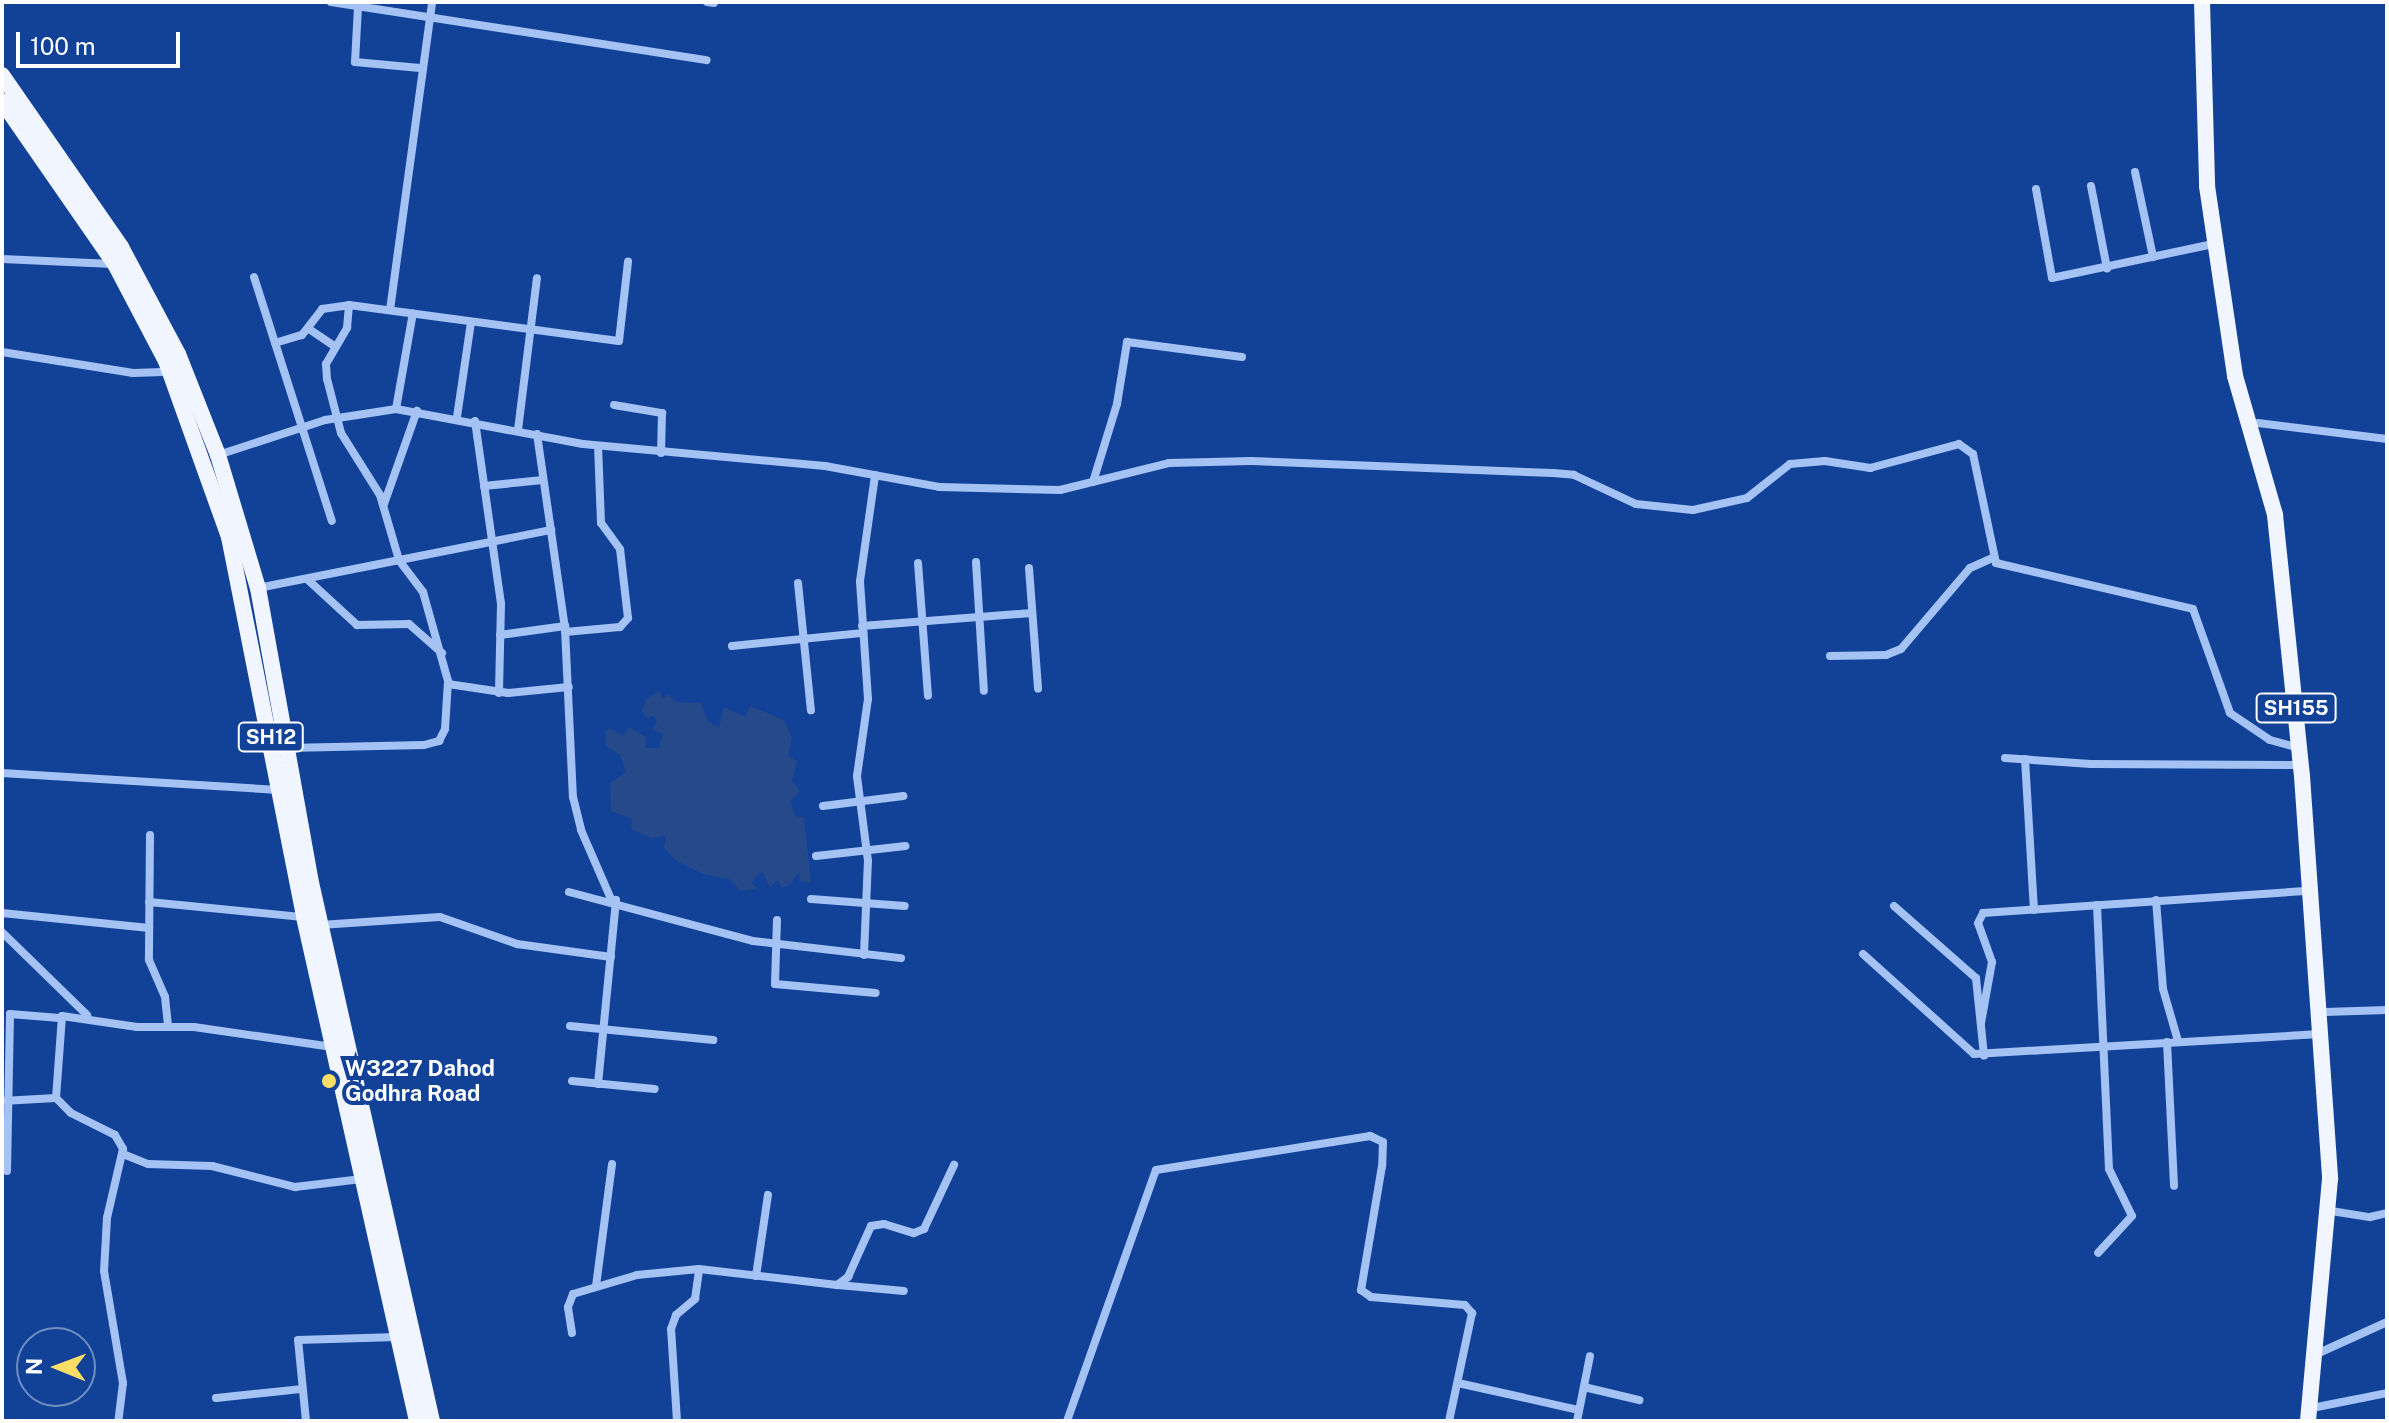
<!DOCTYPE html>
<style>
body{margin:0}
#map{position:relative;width:2389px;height:1423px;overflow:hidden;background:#124298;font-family:"Public Sans",sans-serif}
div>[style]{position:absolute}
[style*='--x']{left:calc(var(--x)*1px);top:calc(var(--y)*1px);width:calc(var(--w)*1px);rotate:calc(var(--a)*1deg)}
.water>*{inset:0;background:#254989}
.minor>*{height:8px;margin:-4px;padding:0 4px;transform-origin:4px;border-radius:4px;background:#a4c2f3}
.primary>*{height:16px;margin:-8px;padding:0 8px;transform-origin:8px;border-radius:8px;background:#f0f5ff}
.dots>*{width:22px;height:22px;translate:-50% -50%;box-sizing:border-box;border:4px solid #124298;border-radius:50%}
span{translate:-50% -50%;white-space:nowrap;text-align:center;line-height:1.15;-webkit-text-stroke:8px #124298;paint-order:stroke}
.shield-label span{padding:2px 6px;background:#124298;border:2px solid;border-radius:6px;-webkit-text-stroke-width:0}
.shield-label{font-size:20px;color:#fff;font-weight:700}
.poi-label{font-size:22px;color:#fff;font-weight:700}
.left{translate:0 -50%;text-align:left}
.frame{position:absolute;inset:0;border:4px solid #fff;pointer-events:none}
.north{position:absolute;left:16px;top:1327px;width:80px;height:80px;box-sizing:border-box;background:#124298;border:2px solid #718ec1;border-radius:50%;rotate:271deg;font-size:22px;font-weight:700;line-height:32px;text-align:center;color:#fff}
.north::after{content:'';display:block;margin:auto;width:28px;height:36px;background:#ffde66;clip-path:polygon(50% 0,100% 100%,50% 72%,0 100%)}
.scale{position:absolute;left:16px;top:32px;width:164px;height:36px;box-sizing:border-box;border:4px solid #fff;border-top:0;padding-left:10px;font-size:24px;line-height:28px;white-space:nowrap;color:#fff;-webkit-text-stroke:6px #124298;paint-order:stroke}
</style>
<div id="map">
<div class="water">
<i style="clip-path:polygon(659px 691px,663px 699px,668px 694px,677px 702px,701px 703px,708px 722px,719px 727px,724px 707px,745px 717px,750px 706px,784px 720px,792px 738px,788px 756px,797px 761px,792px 781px,800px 791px,790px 801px,795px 816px,804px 817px,811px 883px,799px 881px,800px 872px,788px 886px,781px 887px,778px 880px,770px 887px,762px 872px,751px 882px,758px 889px,740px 891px,731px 880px,703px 874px,677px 861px,664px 848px,666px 836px,651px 838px,631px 829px,632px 819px,611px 811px,610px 783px,626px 772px,620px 755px,605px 745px,606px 731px,609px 728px,624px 736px,629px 727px,646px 737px,645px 748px,659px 748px,663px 734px,652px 730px,657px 722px,654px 716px,647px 718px,642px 711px,646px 699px)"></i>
</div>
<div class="minor">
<i style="--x:331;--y:2;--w:380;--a:8.8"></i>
<i style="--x:707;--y:2;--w:7;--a:8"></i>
<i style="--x:358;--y:7;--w:55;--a:93.1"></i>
<i style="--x:355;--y:62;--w:65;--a:5.3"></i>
<i style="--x:2135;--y:172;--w:87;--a:78"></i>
<i style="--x:2091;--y:186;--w:84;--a:79"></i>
<i style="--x:2036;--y:189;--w:90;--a:79.8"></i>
<i style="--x:2052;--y:278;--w:166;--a:-11.9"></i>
<i style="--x:2;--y:259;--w:111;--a:2.6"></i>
<i style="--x:254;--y:277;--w:256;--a:72.3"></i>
<i style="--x:390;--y:310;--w:311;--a:-82.2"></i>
<i style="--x:309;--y:329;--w:32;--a:34"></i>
<i style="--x:275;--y:343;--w:28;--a:-17"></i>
<i style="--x:302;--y:335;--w:33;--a:-52"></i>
<i style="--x:322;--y:309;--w:27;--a:-8"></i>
<i style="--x:349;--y:305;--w:272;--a:7.6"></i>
<i style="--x:619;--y:341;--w:80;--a:-83.5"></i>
<i style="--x:2;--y:352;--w:133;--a:9.1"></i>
<i style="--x:133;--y:373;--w:37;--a:-2"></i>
<i style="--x:614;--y:405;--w:49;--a:9.5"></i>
<i style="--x:662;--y:413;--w:40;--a:91.4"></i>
<i style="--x:396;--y:409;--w:97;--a:-80"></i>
<i style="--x:457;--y:417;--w:96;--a:-81.6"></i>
<i style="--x:475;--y:421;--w:185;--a:81.9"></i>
<i style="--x:501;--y:604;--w:89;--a:91.3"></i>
<i style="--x:2258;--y:423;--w:130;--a:7.1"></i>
<i style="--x:518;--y:430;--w:153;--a:-82.9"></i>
<i style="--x:537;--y:434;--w:197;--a:81.8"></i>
<i style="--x:565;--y:629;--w:168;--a:87.3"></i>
<i style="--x:573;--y:797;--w:34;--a:76"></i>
<i style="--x:581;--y:830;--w:75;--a:66.5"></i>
<i style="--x:215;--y:456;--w:116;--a:-18.1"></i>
<i style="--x:325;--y:420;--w:72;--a:-8.8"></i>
<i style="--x:396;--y:409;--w:190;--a:10.6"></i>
<i style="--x:583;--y:444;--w:243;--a:5.2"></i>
<i style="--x:825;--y:466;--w:116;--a:10.4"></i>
<i style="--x:939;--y:487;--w:121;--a:1.4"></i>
<i style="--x:1060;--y:490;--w:112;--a:-13.9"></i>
<i style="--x:1169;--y:463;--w:82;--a:-1.4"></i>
<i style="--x:1251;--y:461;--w:302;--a:2.3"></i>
<i style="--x:1553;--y:473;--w:21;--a:5"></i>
<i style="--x:1574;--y:475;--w:68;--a:25.1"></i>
<i style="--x:1636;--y:504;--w:57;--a:6"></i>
<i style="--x:1693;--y:510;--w:55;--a:-12.5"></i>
<i style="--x:1747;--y:498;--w:55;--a:-38.3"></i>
<i style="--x:1790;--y:464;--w:35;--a:-5"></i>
<i style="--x:1825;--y:461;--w:46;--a:8.8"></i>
<i style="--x:1870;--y:468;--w:92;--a:-15.1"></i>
<i style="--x:1959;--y:444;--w:17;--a:36"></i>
<i style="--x:1973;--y:454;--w:111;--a:78.1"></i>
<i style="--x:1996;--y:563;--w:202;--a:13.1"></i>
<i style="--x:2193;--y:609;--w:110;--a:70.4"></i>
<i style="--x:2230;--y:713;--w:48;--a:34"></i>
<i style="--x:2270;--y:740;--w:30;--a:15"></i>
<i style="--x:1093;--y:482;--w:82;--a:-72.9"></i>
<i style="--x:1117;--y:404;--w:63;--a:-80.8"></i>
<i style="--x:1127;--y:342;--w:116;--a:7.4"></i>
<i style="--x:484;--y:486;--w:59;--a:-5.8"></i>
<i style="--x:384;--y:504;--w:99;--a:-70.5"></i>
<i style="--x:976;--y:562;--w:129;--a:86.5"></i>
<i style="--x:918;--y:563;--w:133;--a:85.7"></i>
<i style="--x:1029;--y:568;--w:121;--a:85.7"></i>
<i style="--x:307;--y:579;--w:68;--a:42.6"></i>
<i style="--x:357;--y:625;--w:52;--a:-1.1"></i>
<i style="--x:409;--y:624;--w:44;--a:41.3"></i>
<i style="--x:798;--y:583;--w:128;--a:84.2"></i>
<i style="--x:258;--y:588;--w:299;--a:-11.2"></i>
<i style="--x:862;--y:626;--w:170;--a:-4.4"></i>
<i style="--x:565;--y:632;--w:55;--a:-5.2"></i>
<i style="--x:620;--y:627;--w:12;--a:-48"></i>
<i style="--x:628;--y:618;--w:69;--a:-96.6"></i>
<i style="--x:620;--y:549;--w:32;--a:-126"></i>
<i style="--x:601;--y:523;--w:77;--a:-92.2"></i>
<i style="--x:500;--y:635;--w:66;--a:-7.9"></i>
<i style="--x:732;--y:646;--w:132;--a:-5.7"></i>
<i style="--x:1830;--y:656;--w:56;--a:-1"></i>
<i style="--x:1886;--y:655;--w:16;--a:-22"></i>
<i style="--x:1901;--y:649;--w:106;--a:-49.6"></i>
<i style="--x:1970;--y:568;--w:24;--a:-24"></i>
<i style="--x:448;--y:684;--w:61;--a:8.5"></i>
<i style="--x:508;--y:693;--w:61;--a:-5.6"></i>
<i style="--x:288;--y:748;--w:136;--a:-1.3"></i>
<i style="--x:424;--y:745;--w:16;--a:-15"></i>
<i style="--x:439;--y:741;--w:13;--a:-63"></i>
<i style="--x:445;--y:729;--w:48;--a:-86.4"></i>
<i style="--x:448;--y:681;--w:92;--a:-105.7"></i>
<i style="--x:423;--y:592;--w:40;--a:-127"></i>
<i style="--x:399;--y:560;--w:68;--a:-106.3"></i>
<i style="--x:380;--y:495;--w:73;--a:-122.2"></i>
<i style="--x:341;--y:433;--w:56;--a:-104.5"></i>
<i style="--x:327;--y:379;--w:15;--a:-94"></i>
<i style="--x:326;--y:364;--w:42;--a:-59.7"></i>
<i style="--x:347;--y:328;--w:23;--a:-85"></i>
<i style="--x:2005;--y:758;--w:86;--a:4"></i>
<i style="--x:2091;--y:764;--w:209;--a:0.3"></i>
<i style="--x:2025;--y:759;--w:151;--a:86.6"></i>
<i style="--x:2;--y:773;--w:277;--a:3.5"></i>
<i style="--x:823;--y:806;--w:81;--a:-7.1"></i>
<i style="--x:150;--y:835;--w:125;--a:90.5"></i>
<i style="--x:149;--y:960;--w:40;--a:66.6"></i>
<i style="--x:165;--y:997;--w:29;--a:84"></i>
<i style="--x:816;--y:856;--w:90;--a:-6.4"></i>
<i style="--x:569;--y:892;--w:190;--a:14.9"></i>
<i style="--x:753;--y:941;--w:149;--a:6.6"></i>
<i style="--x:811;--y:899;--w:94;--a:4.3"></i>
<i style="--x:2156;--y:900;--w:89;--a:85.5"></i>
<i style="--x:2163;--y:989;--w:54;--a:73.9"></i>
<i style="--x:149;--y:902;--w:155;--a:5.6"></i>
<i style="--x:2097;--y:905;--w:264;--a:87.4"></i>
<i style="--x:2109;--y:1169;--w:52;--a:63.9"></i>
<i style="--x:2132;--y:1216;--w:50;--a:132.6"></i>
<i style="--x:1894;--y:906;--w:109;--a:41.3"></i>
<i style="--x:1976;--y:978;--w:78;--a:84.1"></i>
<i style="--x:2;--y:913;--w:148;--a:5.8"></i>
<i style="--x:777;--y:920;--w:64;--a:91.8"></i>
<i style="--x:775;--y:984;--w:101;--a:5.1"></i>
<i style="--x:320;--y:925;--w:120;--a:-3.8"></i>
<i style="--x:440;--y:917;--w:82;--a:19.3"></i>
<i style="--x:517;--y:944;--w:95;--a:7.9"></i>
<i style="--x:2;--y:932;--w:119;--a:44.3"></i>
<i style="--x:1863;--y:954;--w:149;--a:42"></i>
<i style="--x:1974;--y:1054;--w:346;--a:-3.3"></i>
<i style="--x:864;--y:955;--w:94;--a:-87.6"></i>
<i style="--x:868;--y:861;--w:86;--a:-97.4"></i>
<i style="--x:857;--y:776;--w:78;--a:-81.9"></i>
<i style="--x:868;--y:699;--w:118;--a:-93.9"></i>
<i style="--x:860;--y:581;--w:107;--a:-81.9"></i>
<i style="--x:2325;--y:1012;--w:62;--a:-1.8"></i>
<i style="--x:1981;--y:1023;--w:62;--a:-79.8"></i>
<i style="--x:1992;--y:962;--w:41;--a:-109.7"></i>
<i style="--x:1978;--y:923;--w:11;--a:-63"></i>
<i style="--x:1983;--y:913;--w:327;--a:-3.9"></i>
<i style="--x:570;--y:1026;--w:144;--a:5.6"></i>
<i style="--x:2167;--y:1042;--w:144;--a:87.2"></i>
<i style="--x:572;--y:1081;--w:83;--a:5.5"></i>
<i style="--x:598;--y:1084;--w:185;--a:-84.4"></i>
<i style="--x:56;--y:1098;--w:21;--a:45"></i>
<i style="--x:71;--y:1113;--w:49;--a:26.6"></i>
<i style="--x:115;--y:1135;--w:16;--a:60"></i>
<i style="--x:123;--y:1149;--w:71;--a:103.1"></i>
<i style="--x:107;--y:1218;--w:53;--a:93.2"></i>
<i style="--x:104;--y:1271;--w:114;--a:80.4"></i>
<i style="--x:123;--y:1383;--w:38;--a:97"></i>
<i style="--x:2;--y:1101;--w:54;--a:-3.2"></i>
<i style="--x:56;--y:1098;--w:82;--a:-85.8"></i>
<i style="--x:62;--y:1016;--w:76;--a:8.3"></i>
<i style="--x:137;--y:1027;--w:57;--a:0"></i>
<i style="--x:194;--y:1027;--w:140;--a:8.2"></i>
<i style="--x:123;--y:1154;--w:27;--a:22"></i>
<i style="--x:148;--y:1164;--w:64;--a:1.8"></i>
<i style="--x:212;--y:1166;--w:86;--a:14.2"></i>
<i style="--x:295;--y:1187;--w:67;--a:-6.8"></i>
<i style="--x:7;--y:1171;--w:157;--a:-88.9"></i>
<i style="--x:10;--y:1014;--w:50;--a:4.6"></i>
<i style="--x:2331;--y:1211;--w:39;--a:9"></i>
<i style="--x:2370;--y:1217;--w:17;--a:-13"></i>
<i style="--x:756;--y:1276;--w:82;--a:-81.6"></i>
<i style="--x:838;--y:1285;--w:66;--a:5.2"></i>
<i style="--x:596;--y:1286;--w:123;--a:-82.5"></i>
<i style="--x:572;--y:1333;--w:26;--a:-99"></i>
<i style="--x:568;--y:1307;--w:14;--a:-69"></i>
<i style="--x:573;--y:1294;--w:67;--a:-16.5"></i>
<i style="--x:637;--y:1275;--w:62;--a:-5.5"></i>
<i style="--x:699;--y:1269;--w:139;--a:6.6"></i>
<i style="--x:837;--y:1285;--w:14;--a:-36"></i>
<i style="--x:848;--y:1277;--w:56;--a:-65.7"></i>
<i style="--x:871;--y:1226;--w:13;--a:-9"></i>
<i style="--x:884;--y:1224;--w:31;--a:17"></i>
<i style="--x:914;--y:1233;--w:11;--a:-22"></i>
<i style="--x:924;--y:1229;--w:71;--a:-64.9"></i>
<i style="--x:2321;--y:1352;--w:72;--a:-24.4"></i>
<i style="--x:1458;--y:1383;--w:124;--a:12.6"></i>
<i style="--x:1584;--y:1387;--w:57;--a:13.3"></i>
<i style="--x:216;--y:1398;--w:85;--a:-6"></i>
<i style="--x:2317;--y:1407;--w:71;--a:-11.3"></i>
<i style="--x:306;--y:1421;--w:81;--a:-95.6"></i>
<i style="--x:298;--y:1340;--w:99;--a:-1.7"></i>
<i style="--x:677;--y:1421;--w:92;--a:-93.7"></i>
<i style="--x:671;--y:1329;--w:15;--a:-70"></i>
<i style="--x:676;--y:1315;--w:25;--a:-40"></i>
<i style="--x:695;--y:1299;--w:30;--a:-82"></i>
<i style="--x:1067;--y:1421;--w:266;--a:-70.5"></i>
<i style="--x:1156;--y:1170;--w:217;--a:-9"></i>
<i style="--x:1370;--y:1136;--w:14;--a:25"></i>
<i style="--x:1383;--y:1142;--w:24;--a:92"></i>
<i style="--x:1382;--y:1166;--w:126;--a:99.6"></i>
<i style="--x:1361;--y:1290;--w:12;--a:35"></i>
<i style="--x:1371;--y:1297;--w:94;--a:4.9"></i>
<i style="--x:1465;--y:1305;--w:11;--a:49"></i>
<i style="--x:1472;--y:1313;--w:110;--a:102"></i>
<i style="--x:1577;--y:1421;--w:66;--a:-78.7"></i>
</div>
<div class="primary">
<i style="--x:2202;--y:2;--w:184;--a:88.4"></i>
<i style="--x:2207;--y:186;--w:192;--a:81.6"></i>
<i style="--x:2235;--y:376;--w:145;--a:73.9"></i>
<i style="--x:2275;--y:515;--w:262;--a:84.1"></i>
<i style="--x:2302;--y:776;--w:404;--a:86"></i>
<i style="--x:2330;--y:1179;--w:243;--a:95.2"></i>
<i style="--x:2;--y:75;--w:209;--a:55.3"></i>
<i style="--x:121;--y:247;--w:121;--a:62"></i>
<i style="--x:178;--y:354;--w:109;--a:68.4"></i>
<i style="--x:218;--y:455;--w:139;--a:73.3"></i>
<i style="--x:258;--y:588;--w:295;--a:79.8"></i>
<i style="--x:310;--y:878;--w:557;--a:77.34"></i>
<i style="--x:2;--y:101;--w:198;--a:55.3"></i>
<i style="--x:115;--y:264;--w:110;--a:62.3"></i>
<i style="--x:166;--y:361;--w:187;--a:70.3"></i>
<i style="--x:229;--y:537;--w:387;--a:78.8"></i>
<i style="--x:304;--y:917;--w:517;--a:77.36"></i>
</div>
<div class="dots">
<i style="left:329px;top:1081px;background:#ffde66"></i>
</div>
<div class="shield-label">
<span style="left:2296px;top:708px">SH155</span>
<span style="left:271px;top:737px">SH12</span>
</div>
<div class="poi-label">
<span class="left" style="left:345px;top:1081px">W3227 Dahod<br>Godhra Road</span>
</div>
<div class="frame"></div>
<div class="north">N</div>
<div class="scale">100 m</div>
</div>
